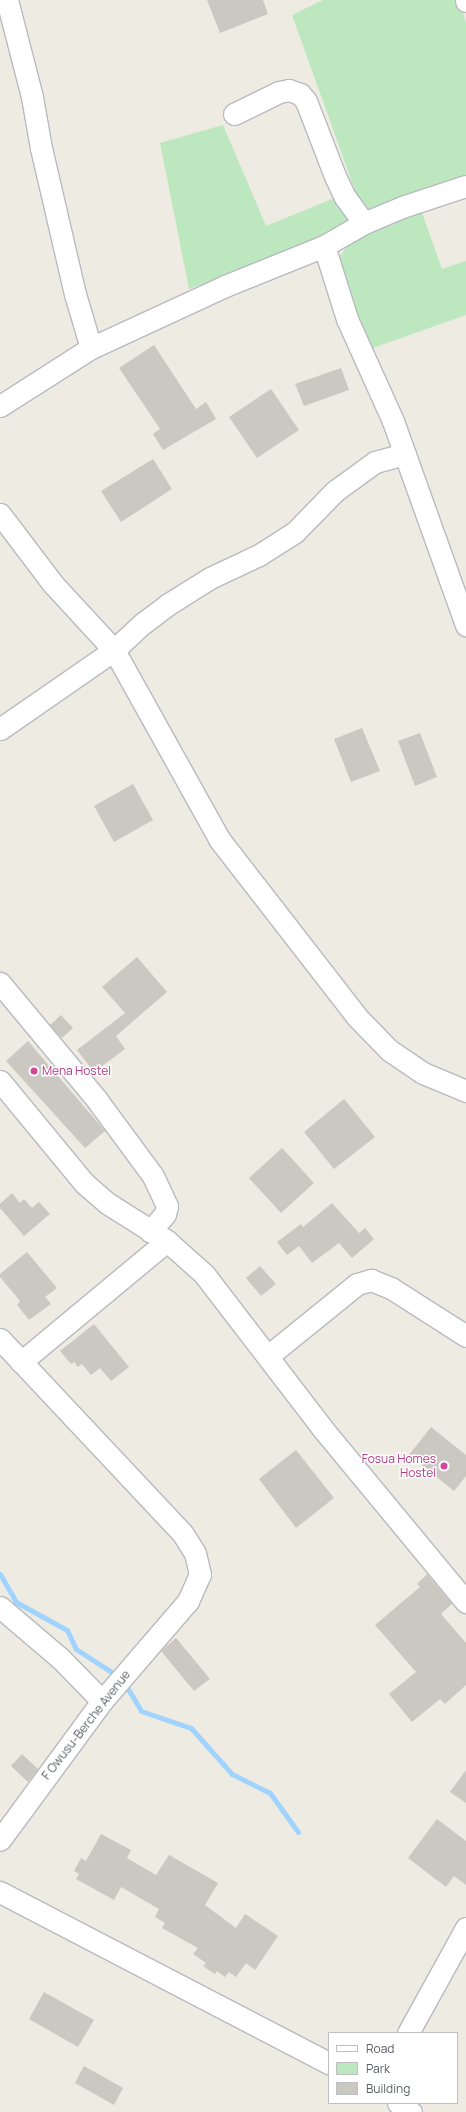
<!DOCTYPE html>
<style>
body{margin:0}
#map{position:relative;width:466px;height:2112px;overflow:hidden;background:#eeebe2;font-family:Manrope,sans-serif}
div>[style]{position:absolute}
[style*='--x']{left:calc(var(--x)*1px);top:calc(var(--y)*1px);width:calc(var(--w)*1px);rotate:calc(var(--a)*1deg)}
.green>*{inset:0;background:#bde7be}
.stream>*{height:5px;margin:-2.5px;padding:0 2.5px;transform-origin:2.5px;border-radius:2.5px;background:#a1d3ff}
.building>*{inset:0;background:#cbc8c1}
.roads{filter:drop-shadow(1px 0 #b7babf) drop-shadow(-1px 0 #b7babf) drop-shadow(0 1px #b7babf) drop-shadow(0 -1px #b7babf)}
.minor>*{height:21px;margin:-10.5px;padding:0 10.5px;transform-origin:10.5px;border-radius:10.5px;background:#fff}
.dots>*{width:11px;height:11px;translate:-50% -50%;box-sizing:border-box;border:2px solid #fff;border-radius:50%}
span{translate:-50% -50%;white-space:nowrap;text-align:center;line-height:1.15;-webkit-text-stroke:3px #fff;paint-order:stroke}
.hotel-label{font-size:12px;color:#b23c85}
.left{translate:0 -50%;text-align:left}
.right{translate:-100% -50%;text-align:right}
.street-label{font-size:12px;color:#5a5e63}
.legend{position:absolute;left:328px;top:2032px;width:130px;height:72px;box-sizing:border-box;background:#fff;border:1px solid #bdbfc1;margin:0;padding:5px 7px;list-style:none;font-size:12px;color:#5a5e63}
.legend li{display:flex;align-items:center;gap:8px;height:20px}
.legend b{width:20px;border:1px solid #bdbfc1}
</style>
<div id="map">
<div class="green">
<i style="clip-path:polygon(323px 0,460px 0,466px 23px,466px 182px,363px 213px,292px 15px)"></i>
<i style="clip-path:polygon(223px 125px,266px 226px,337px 197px,349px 220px,319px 243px,189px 289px,160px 143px)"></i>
<i style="clip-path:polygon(421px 210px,442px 269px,466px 261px,466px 315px,367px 350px,338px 272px,340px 256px,355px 236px)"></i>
</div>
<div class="stream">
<i style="--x:0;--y:1574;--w:32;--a:60"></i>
<i style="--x:16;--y:1602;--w:58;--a:28.8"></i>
<i style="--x:67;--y:1630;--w:21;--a:65"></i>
<i style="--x:76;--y:1649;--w:48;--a:33"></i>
<i style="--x:125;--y:1684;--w:31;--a:59"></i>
<i style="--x:141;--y:1711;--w:53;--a:18.8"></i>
<i style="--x:191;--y:1728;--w:62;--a:48.3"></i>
<i style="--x:232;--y:1774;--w:42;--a:26.6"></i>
<i style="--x:270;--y:1793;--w:48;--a:54.3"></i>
</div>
<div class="building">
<i style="clip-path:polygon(207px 0,263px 0,268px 14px,220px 33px)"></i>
<i style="clip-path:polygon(154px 345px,196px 409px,206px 402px,216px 419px,163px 450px,153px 434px,160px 429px,119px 368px)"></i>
<i style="clip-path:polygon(341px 368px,349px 390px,304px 406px,295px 384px)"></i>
<i style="clip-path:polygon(271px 389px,299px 430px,257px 458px,229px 417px)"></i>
<i style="clip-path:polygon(153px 459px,172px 489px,121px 522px,101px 491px)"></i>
<i style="clip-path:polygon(362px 728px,380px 771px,351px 782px,334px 739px)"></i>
<i style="clip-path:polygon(420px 733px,437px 777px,415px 786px,398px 741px)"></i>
<i style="clip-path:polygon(133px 784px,153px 820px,114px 842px,94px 806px)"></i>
<i style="clip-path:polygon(137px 957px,167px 992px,116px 1036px,125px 1049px,94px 1072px,77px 1050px,125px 1013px,102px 987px)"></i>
<i style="clip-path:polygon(61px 1015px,73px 1028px,62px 1038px,50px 1025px)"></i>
<i style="clip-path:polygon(28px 1041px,105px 1131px,85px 1148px,6px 1061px)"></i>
<i style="clip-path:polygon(344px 1099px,375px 1137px,334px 1169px,304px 1132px)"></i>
<i style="clip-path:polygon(282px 1148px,314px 1183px,281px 1213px,249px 1178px)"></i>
<i style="clip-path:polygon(12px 1193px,20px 1203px,24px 1199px,32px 1208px,39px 1202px,50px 1214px,24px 1236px,0 1208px,0 1204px)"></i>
<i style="clip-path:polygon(332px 1203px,359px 1233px,365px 1228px,374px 1239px,352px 1258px,339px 1243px,312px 1263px,299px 1246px,287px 1255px,277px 1242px,301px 1224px,303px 1227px)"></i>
<i style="clip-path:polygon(27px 1252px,57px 1288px,45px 1297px,51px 1304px,29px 1320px,17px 1305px,20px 1301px,0 1277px,0 1274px)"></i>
<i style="clip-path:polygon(260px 1266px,276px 1284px,261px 1296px,246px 1278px)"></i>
<i style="clip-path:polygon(94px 1324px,129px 1367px,111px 1381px,100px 1368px,91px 1375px,82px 1364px,78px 1367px,74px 1362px,71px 1364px,60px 1351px)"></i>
<i style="clip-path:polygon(431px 1427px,466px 1455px,466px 1476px,454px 1491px,409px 1455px)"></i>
<i style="clip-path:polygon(296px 1450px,334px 1498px,296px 1528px,259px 1479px)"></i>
<i style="clip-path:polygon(427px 1574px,452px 1604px,441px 1614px,466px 1643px,466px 1685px,445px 1704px,440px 1699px,412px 1722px,389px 1694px,416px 1672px,375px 1625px,420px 1587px,417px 1584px)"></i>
<i style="clip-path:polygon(176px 1638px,210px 1679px,194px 1691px,161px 1651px)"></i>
<i style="clip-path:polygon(22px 1754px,38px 1769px,28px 1782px,11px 1766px)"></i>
<i style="clip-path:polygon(466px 1770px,466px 1803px,450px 1792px)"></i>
<i style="clip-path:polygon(437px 1819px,466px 1841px,466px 1885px,454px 1876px,446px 1887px,408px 1858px)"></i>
<i style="clip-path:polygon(101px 1834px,131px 1850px,127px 1858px,156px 1875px,169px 1855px,218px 1883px,205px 1905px,236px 1928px,245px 1914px,278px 1936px,255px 1970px,246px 1963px,236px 1977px,229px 1972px,225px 1977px,217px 1971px,215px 1974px,203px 1966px,206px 1963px,193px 1954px,198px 1948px,162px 1928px,165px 1923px,155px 1917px,159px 1909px,121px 1887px,114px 1900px,76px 1879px,79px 1874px,74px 1871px,81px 1858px,86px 1861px)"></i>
<i style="clip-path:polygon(44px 1992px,94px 2020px,78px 2047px,29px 2019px)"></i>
<i style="clip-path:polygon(84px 2066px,123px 2088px,114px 2105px,75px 2083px)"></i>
</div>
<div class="roads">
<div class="minor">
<i style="--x:7;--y:0;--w:100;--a:75.5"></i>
<i style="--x:32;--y:97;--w:52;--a:80"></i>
<i style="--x:41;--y:148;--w:150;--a:76.9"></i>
<i style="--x:75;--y:294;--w:56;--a:73.5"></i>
<i style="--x:466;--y:0;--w:1;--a:90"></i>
<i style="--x:234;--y:114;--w:50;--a:-26.1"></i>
<i style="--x:279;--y:92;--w:10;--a:-11"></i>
<i style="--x:289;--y:90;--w:12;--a:20"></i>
<i style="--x:300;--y:94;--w:9;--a:49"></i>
<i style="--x:306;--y:101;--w:80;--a:68.9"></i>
<i style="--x:335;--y:176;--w:23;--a:65"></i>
<i style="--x:345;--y:197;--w:32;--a:54"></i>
<i style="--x:324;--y:246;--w:77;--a:72.5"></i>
<i style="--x:347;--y:319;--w:112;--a:65.7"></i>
<i style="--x:393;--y:421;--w:217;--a:70.3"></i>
<i style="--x:0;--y:406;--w:108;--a:-32.5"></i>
<i style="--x:91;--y:348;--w:148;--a:-24.8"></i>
<i style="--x:225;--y:286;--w:107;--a:-22"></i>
<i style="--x:324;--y:246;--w:46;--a:-29.9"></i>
<i style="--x:364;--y:223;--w:41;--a:-22.8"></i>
<i style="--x:402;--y:207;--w:67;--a:-18.2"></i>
<i style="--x:0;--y:514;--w:88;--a:52.9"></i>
<i style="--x:53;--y:584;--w:90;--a:47.3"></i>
<i style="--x:114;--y:650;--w:216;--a:60.9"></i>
<i style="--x:219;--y:839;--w:225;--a:52.2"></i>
<i style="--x:357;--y:1017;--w:46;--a:45.9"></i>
<i style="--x:389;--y:1050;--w:41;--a:34.1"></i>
<i style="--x:423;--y:1073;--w:47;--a:22.7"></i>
<i style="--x:0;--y:729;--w:139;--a:-34.7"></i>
<i style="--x:114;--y:650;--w:38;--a:-43"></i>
<i style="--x:142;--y:624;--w:31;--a:-37"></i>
<i style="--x:167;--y:605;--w:51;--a:-32.1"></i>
<i style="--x:210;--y:578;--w:54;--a:-25.1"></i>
<i style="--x:259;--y:555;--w:43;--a:-32.6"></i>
<i style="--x:295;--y:532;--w:57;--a:-45.7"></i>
<i style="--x:335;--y:491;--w:49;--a:-35.9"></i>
<i style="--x:375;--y:462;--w:31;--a:-15"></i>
<i style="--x:0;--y:983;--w:152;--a:50.3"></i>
<i style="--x:97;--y:1100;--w:94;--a:53.6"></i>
<i style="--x:153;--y:1176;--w:33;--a:65"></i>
<i style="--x:167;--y:1206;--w:8;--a:104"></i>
<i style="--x:165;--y:1214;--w:23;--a:131"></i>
<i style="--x:0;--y:1081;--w:132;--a:50.5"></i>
<i style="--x:84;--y:1183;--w:30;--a:41"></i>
<i style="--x:107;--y:1203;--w:71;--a:32.3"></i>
<i style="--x:167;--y:1241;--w:50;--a:41.7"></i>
<i style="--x:204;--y:1274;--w:194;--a:52.5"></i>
<i style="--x:322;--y:1428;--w:226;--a:50.4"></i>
<i style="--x:0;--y:1339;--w:267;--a:46.8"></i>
<i style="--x:183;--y:1534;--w:22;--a:58"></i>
<i style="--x:195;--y:1553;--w:22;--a:77"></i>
<i style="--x:200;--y:1574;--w:30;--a:114"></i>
<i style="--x:188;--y:1601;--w:132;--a:130.7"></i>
<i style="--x:102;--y:1701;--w:172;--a:126.3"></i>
<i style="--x:268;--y:1356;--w:114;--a:-39"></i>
<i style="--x:357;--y:1284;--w:15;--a:-16"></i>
<i style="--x:371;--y:1280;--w:22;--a:22"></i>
<i style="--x:391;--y:1288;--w:89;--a:32.6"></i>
<i style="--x:21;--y:1362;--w:190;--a:-39.7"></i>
<i style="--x:0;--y:1607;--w:79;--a:40.4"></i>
<i style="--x:60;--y:1658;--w:60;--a:45.7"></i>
<i style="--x:0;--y:1892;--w:371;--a:27.5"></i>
<i style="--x:408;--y:2033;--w:120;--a:-61.1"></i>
<i style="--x:398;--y:2103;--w:16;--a:35"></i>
</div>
</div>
<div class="dots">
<i style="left:34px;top:1071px;background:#d1479c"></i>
<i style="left:444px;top:1466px;background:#d1479c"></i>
</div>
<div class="hotel-label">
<span class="left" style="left:42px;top:1071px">Mena Hostel</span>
<span class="right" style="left:436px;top:1466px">Fosua Homes<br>Hostel</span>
</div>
<div class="street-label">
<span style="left:86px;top:1725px;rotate:-52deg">F Owusu-Berche Avenue</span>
</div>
<ul class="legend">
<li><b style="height:5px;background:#fff"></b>Road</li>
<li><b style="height:11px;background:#bde7be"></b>Park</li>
<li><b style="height:11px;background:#cbc8c1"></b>Building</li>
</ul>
</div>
